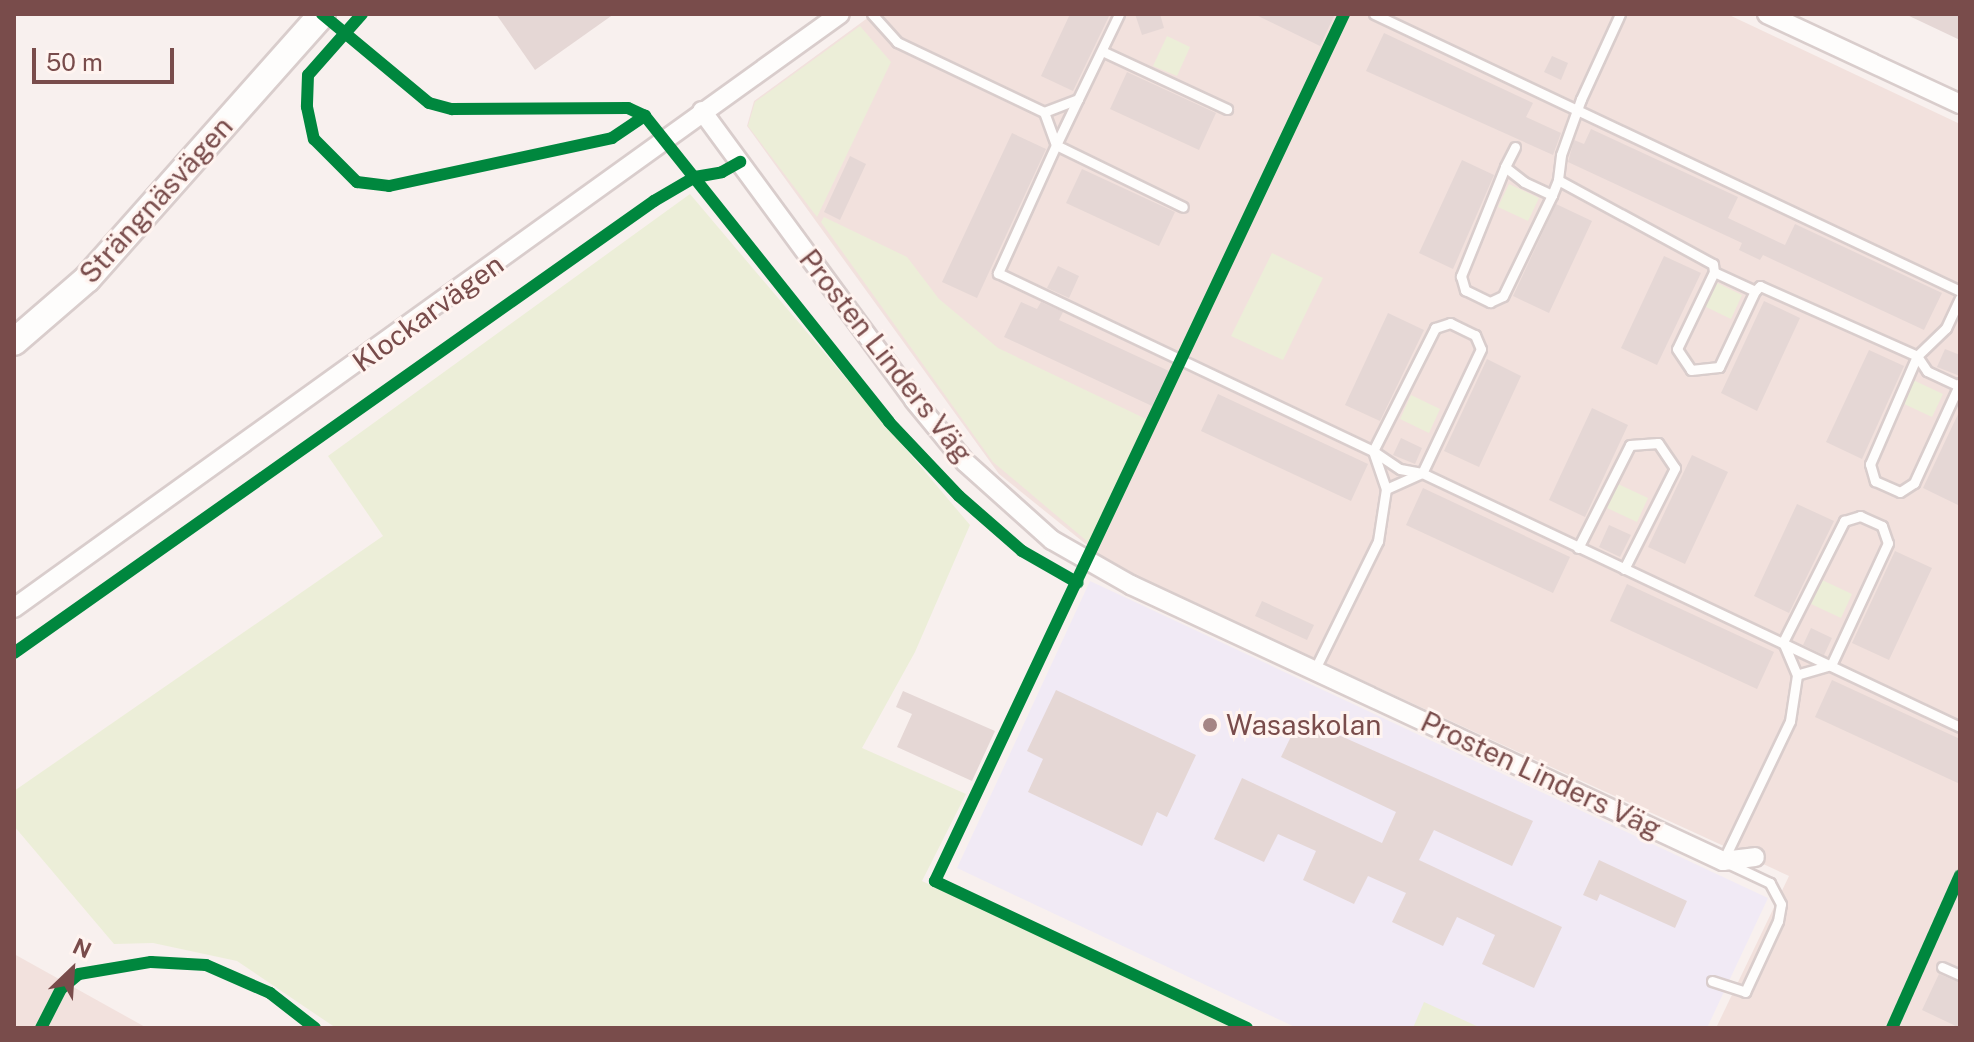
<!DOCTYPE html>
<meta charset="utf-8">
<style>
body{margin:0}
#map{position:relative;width:1974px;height:1042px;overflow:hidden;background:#f8f0ee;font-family:"Public Sans",sans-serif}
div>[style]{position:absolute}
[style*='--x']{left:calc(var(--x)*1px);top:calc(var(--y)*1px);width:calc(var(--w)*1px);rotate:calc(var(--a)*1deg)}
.residential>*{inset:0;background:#f2e1dd}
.education>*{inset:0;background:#f1eaf5}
.green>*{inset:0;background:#eceed8}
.building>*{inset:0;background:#e5d7d5}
.roads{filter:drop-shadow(2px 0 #d9cdcc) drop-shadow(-2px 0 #d9cdcc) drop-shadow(0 2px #d9cdcc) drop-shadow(0 -2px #d9cdcc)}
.service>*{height:9px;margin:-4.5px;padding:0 4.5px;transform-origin:4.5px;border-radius:4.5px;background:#fefdfc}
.minor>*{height:18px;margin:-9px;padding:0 9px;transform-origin:9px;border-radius:9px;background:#fefdfc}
.secondary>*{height:26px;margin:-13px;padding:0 13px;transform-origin:13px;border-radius:13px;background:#fefdfc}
.cycleway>*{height:12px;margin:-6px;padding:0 6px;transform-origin:6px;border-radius:6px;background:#00873e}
.dots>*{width:22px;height:22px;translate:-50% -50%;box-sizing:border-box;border:4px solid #fff4f0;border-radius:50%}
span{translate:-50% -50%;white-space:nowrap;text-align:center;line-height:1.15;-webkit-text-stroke:6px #fff4f0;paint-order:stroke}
.street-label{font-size:28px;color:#794c4b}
.poi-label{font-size:28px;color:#794c4b}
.left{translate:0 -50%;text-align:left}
.frame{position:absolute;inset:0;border:16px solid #794c4b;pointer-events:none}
.north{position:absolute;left:32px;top:930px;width:80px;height:80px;-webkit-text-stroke:6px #fff4f0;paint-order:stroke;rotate:25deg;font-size:22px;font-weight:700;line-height:32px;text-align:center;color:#794c4b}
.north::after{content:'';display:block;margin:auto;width:28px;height:36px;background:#794c4b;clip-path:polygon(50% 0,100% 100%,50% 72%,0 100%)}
.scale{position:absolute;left:32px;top:48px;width:142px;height:36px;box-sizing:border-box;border:4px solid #794c4b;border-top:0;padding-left:10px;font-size:24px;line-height:28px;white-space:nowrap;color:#794c4b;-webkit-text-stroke:6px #fff4f0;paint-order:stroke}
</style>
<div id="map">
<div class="residential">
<i style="clip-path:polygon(873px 14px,1727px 14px,1960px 124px,1960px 1028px,1716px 1028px,1789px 876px,1113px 566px,999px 474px,747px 126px,754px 101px)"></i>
<i style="clip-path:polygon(14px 954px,147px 1028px,14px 1028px)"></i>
</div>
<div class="education">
<i style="clip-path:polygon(1090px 581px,1768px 898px,1707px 1028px,1297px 1028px,957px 868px)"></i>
</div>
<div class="green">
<i style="clip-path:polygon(860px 26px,891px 62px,817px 217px,748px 126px,755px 102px)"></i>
<i style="clip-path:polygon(1167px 36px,1190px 47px,1177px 76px,1153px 66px)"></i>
<i style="clip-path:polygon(1509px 184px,1539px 198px,1528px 221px,1498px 207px)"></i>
<i style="clip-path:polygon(690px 194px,970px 525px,915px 652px,862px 748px,966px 794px,922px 881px,1233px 1028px,336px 1028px,237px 961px,153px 943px,114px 944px,14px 826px,14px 791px,383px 536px,328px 456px)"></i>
<i style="clip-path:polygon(824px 217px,907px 257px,939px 299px,998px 348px,1146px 419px,1088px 542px,993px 462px,821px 222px)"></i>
<i style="clip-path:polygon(1272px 253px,1323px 278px,1283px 360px,1231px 336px)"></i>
<i style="clip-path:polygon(1713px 281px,1742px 295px,1731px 319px,1702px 305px)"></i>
<i style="clip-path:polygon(1913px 380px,1943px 394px,1932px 417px,1902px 403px)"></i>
<i style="clip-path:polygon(1411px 395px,1440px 409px,1429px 433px,1400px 419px)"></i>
<i style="clip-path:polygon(1618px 484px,1648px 498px,1637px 522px,1607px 508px)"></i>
<i style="clip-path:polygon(1822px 580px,1852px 594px,1841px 618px,1811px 604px)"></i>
<i style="clip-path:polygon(1424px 1002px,1481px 1028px,1413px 1028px)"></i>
</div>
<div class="building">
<i style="clip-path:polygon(496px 14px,614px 14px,535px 70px)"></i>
<i style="clip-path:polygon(1070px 14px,1110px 14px,1073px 91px,1041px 76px)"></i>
<i style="clip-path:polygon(1135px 14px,1160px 14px,1164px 28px,1142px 35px)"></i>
<i style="clip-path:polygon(1254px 14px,1335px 14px,1320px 46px)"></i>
<i style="clip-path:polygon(1905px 14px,1960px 14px,1960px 40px)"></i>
<i style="clip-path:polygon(1384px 33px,1533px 103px,1526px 117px,1561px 133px,1553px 155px,1366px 71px)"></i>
<i style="clip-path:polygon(1552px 56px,1568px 63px,1561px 80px,1544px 72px)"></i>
<i style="clip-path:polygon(1127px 72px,1216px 113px,1199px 150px,1110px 109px)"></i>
<i style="clip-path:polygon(1591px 129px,1738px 197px,1728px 218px,1785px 245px,1795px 224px,1942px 293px,1924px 330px,1763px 255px,1760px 260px,1739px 250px,1742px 243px,1568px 162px,1574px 140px,1584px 144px)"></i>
<i style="clip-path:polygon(1012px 133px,1046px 149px,977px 298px,942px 282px)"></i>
<i style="clip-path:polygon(850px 156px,866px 164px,840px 220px,824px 212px)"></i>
<i style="clip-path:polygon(1462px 160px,1494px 175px,1453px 269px,1419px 253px)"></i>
<i style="clip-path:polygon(1082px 169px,1175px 212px,1159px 246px,1066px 203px)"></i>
<i style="clip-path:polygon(1556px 204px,1592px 221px,1549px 313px,1513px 296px)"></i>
<i style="clip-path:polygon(1664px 256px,1701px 273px,1657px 365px,1621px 348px)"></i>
<i style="clip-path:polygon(1058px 266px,1079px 276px,1069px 298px,1047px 288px)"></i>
<i style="clip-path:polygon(1764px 301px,1800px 318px,1757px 411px,1721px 393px)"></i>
<i style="clip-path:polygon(1021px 302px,1037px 309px,1041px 302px,1063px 312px,1059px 320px,1169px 371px,1152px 406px,1004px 337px)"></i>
<i style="clip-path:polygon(1388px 313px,1424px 330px,1380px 421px,1345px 405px)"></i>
<i style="clip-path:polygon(1945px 349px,1960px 355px,1960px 376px,1937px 367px)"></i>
<i style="clip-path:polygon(1869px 350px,1904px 366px,1862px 459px,1826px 442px)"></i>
<i style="clip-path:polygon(1487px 359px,1521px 376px,1479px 467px,1444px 451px)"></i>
<i style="clip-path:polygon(1218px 394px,1368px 464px,1351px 501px,1201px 431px)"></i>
<i style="clip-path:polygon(1592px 408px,1628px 425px,1585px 517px,1549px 500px)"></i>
<i style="clip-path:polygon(1960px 410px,1960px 506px,1923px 488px)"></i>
<i style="clip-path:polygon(1401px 438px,1422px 448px,1415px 464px,1393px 455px)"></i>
<i style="clip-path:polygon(1692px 455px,1728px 472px,1685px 564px,1648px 547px)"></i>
<i style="clip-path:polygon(1423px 488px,1570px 557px,1553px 593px,1406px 525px)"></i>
<i style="clip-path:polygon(1797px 504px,1834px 521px,1789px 613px,1754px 596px)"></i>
<i style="clip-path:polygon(1609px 525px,1631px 535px,1620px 557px,1599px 547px)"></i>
<i style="clip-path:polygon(1895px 551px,1932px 568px,1889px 660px,1852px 643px)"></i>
<i style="clip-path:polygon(1627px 584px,1774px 652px,1757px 689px,1610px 621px)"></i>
<i style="clip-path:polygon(1262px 601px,1314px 625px,1307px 640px,1255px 616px)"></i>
<i style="clip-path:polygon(1811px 628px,1832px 638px,1824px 655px,1803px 645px)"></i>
<i style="clip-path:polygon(1832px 680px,1960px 739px,1960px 784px,1815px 717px)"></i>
<i style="clip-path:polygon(1056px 690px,1196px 755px,1167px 817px,1157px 812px,1142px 846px,1028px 792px,1043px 759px,1027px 751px)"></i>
<i style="clip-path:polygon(903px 691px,995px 731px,972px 781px,897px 747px,912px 714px,896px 707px)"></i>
<i style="clip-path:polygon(1300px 718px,1533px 821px,1512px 866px,1434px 830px,1419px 860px,1562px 927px,1534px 988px,1482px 964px,1495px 935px,1457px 917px,1443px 946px,1392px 922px,1406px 893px,1368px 876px,1354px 904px,1303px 880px,1316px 851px,1278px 834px,1264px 862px,1214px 839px,1242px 778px,1382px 843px,1396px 812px,1281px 757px)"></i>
<i style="clip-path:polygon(1599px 860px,1687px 901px,1675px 928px,1600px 894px,1597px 901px,1583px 895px)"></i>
<i style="clip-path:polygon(1939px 974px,1960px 983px,1960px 1028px,1922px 1010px)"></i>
</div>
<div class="roads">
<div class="service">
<i style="--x:872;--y:14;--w:38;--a:48"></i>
<i style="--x:897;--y:42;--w:163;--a:25.5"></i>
<i style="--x:1044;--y:112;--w:36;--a:-21"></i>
<i style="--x:1078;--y:99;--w:94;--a:-64.2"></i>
<i style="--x:1374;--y:14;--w:648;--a:25.3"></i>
<i style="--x:1620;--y:14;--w:94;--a:114.6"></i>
<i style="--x:1581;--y:99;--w:59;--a:109.7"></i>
<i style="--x:1561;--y:155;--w:25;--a:97"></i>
<i style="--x:1558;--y:180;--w:176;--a:28.5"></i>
<i style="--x:1713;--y:264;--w:8;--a:83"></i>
<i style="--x:1714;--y:272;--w:45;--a:24.9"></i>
<i style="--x:1755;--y:291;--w:7;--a:-45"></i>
<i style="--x:1760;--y:286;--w:172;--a:24"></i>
<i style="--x:1917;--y:356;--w:40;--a:-44"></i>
<i style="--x:1946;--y:328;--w:33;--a:-65"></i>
<i style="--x:1102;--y:51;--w:138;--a:24.9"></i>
<i style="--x:1078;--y:99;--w:51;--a:115.6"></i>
<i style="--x:1056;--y:145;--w:141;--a:26"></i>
<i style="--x:1044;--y:112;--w:35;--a:70"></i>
<i style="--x:1056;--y:145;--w:141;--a:114.4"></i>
<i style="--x:998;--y:273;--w:415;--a:25.4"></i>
<i style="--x:1373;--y:451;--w:32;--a:34"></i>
<i style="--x:1400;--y:469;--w:22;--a:10"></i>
<i style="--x:1422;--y:473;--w:595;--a:25.27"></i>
<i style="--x:1515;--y:147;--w:22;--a:117"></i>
<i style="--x:1505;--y:167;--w:24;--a:38"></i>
<i style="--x:1524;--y:182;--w:31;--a:25"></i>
<i style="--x:1552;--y:195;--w:16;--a:-68"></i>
<i style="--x:1505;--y:167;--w:118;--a:112"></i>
<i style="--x:1461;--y:276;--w:15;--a:74"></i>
<i style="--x:1465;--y:290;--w:28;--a:26"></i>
<i style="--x:1490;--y:302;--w:14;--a:-25"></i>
<i style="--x:1503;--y:296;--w:112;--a:-64.1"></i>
<i style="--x:1714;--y:272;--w:85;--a:115.7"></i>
<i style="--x:1677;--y:349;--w:25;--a:56"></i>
<i style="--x:1691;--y:370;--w:28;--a:-6"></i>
<i style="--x:1719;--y:367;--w:84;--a:-64.7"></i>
<i style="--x:1959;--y:386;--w:35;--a:-155"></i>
<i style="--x:1927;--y:371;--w:18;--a:-124"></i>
<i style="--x:1917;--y:356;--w:118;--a:113.5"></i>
<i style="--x:1870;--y:464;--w:18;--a:74"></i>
<i style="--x:1875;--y:481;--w:27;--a:24"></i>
<i style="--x:1900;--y:492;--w:17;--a:-33"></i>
<i style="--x:1914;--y:483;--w:110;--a:-65.3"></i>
<i style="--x:1578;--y:548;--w:115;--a:-63.2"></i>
<i style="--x:1630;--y:445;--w:28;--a:-4"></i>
<i style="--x:1658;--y:443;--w:30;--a:56"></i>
<i style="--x:1675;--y:468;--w:113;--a:116.8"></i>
<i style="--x:1315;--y:669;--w:143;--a:-63.8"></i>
<i style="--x:1378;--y:541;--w:53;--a:-81.3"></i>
<i style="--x:1386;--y:489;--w:40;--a:-108.9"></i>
<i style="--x:1373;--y:451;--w:138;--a:-63.2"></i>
<i style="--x:1435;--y:328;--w:16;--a:-18"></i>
<i style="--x:1450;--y:323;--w:28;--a:26"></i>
<i style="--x:1475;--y:335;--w:15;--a:67"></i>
<i style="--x:1481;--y:349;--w:137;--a:115.4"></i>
<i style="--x:1422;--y:473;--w:39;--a:156"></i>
<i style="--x:1942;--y:967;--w:20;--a:24"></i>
<i style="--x:1712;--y:981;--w:35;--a:18"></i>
<i style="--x:1745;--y:992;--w:78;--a:-65.1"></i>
<i style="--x:1778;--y:921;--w:17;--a:-80"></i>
<i style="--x:1781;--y:904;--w:24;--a:-118"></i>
<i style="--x:1770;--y:883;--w:52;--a:-154.9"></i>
<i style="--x:1723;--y:861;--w:155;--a:-64.4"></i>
<i style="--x:1790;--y:721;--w:47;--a:-81.3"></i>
<i style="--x:1797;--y:675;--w:36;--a:-113"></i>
<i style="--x:1783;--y:642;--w:136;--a:-63.2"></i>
<i style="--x:1844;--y:521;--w:17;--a:-17"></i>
<i style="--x:1860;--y:516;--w:24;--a:24"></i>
<i style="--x:1882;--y:526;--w:18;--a:71"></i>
<i style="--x:1888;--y:543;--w:135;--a:115"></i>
<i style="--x:1831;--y:665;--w:35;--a:164"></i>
</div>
<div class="minor">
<i style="--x:1767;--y:14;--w:213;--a:25"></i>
<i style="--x:702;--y:111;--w:358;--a:53.7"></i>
<i style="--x:914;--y:400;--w:80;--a:50.6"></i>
<i style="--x:965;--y:462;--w:117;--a:41.9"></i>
<i style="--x:1052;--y:540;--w:91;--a:29.7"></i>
<i style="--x:1131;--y:585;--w:653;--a:25"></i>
<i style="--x:1723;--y:861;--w:32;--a:-7"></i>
<i style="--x:14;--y:608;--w:1017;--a:-35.72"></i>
</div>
<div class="secondary">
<i style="--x:14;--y:342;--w:96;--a:-40.8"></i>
<i style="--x:87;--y:279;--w:354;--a:-48.4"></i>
</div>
</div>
<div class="cycleway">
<i style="--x:322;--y:14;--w:139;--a:39.8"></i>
<i style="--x:429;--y:103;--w:24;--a:15"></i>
<i style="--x:452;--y:109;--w:176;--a:-0.3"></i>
<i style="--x:628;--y:108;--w:19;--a:25"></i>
<i style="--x:645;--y:116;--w:391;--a:51.4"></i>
<i style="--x:889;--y:422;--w:102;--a:46.6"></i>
<i style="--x:959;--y:496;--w:84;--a:41.1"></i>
<i style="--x:1022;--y:551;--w:64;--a:29.7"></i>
<i style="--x:362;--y:14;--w:81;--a:131.5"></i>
<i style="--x:308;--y:75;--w:32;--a:92"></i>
<i style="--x:307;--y:107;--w:33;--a:78"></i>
<i style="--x:314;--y:139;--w:61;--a:45"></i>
<i style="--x:357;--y:182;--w:32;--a:7"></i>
<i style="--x:389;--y:186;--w:228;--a:-12.1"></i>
<i style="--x:612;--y:138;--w:40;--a:-34"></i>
<i style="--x:14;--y:653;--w:784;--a:-35.23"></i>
<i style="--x:654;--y:201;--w:48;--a:-30.3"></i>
<i style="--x:695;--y:177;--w:27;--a:-10"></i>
<i style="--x:722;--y:172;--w:21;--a:-29"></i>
<i style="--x:41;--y:1028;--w:44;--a:-62.9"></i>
<i style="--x:61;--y:989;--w:23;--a:-40"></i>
<i style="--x:79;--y:974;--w:73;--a:-9.5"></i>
<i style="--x:151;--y:962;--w:55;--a:3.1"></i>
<i style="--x:206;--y:965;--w:70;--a:23.6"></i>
<i style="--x:270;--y:993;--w:57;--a:37.9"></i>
<i style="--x:1247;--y:1028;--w:345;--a:-154.8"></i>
<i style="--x:935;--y:881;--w:959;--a:-64.74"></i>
<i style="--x:1892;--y:1028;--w:167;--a:-66"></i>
</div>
<div class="dots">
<i style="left:1210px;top:725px;background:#a58584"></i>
</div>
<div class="street-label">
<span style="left:156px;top:200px;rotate:-48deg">Strängnäsvägen</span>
<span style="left:428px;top:313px;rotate:-36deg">Klockarvägen</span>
<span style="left:886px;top:356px;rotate:52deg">Prosten Linders Väg</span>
<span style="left:1541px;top:775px;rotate:25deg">Prosten Linders Väg</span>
</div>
<div class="poi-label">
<span class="left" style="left:1226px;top:725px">Wasaskolan</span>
</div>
<div class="frame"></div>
<div class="north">N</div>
<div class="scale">50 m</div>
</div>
